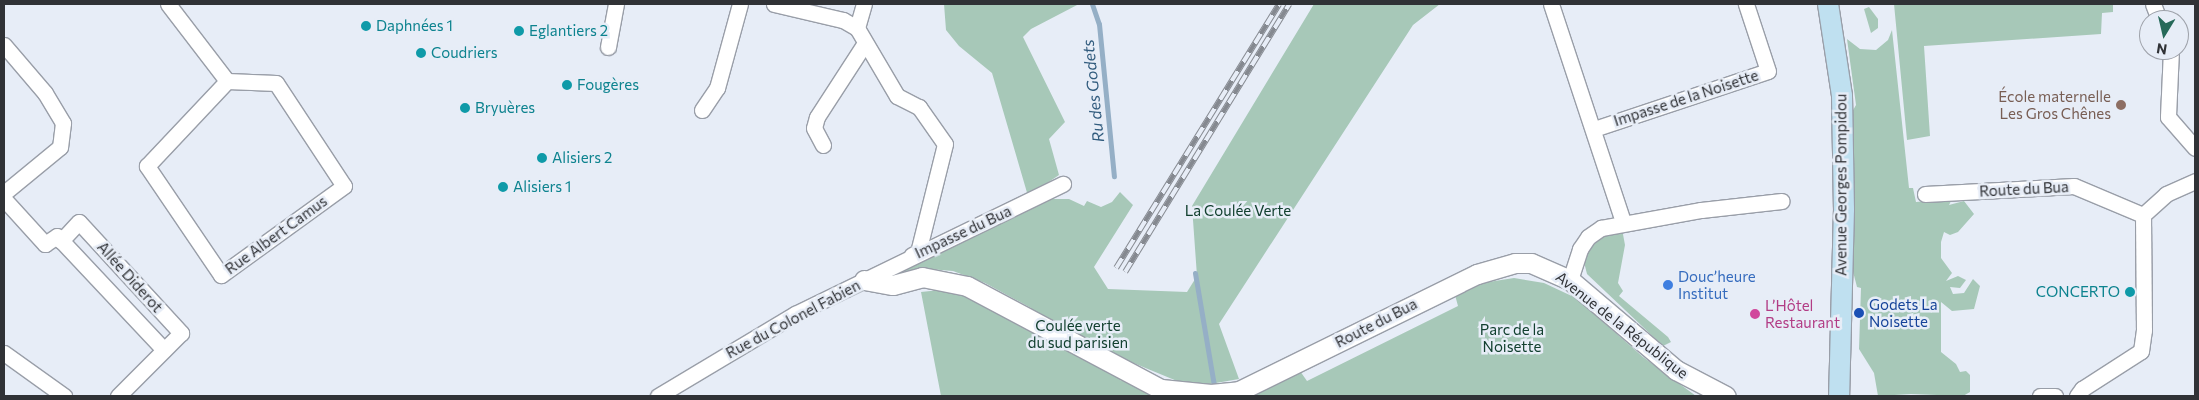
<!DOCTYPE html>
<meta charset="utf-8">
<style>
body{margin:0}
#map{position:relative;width:2199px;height:400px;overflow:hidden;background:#e7edf7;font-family:Commissioner,sans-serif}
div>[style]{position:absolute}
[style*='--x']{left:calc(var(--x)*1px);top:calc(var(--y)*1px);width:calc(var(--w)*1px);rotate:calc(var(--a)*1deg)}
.green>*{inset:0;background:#a7c8b8}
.stream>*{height:5px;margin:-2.5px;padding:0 2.5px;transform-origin:2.5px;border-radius:2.5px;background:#95afc6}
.roads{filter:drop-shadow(1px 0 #999ea8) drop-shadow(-1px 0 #999ea8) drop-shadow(0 1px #999ea8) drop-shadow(0 -1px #999ea8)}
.minor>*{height:15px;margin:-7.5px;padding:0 7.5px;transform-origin:7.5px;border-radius:7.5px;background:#fff}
.tertiary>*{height:19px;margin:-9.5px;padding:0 9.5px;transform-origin:9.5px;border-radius:9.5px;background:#fff}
.secondary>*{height:20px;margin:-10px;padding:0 10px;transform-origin:10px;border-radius:10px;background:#bfe0f0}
.rail>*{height:5.5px;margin-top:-2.75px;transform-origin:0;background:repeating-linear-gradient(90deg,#e7edf7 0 11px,#858990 0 22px);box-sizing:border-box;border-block:1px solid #858990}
.dots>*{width:14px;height:14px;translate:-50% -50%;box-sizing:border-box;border:2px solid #e7edf7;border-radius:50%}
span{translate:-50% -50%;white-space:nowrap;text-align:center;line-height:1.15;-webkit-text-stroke:5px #e7edf7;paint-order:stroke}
.culture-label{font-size:15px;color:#0d838f}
.left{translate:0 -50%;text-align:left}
.right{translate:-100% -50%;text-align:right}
.education-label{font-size:15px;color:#785e54}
.street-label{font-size:15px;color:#303236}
.park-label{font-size:15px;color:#12402f}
.shop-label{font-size:15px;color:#366cbe}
.transit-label{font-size:15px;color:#164399}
.hotel-label{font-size:15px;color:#b23c85}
.water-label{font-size:16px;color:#325c7e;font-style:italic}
.frame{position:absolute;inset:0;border:5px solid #303236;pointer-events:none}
.north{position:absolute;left:2139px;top:10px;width:50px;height:50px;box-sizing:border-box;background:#e7edf7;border:1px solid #9ea2aa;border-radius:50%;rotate:189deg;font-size:14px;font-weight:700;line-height:20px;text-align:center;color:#303236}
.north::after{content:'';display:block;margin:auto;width:18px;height:22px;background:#266959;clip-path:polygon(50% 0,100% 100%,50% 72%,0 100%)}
</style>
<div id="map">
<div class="green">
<i style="clip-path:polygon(944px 4px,1079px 4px,1031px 29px,1023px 37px,1065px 122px,1049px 139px,1059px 175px,1028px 196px,992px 73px,959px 46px,946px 30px)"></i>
<i style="clip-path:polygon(1314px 4px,1440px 4px,1413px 25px,1219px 324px,1239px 379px,1210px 384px,1177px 381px,1131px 362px,1120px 380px,1163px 396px,941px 396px,921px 292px,940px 290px,961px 295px,1020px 325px,1031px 308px,985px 283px,953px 271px,929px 269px,897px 278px,887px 274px,1047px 199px,1069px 199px,1084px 206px,1087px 201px,1101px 207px,1112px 202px,1120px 192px,1133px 205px,1094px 267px,1108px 289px,1187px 292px,1197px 276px,1192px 206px)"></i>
<i style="clip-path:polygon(1894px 4px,2113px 4px,2113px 12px,2102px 13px,2101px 34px,1924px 46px,1930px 136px,1907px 140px)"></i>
<i style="clip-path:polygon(1869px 7px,1878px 19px,1878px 28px,1871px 33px,1864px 9px)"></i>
<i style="clip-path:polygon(1892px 30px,1909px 188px,1913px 188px,1916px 202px,1952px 199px,1949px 205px,1964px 201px,1974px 214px,1958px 232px,1950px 235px,1944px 232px,1941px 242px,1941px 258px,1952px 273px,1946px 281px,1958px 276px,1966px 280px,1960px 288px,1950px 287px,1953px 294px,1964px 293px,1973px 279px,1980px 286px,1974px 309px,1952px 311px,1941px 302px,1941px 352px,1956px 364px,1960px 372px,1966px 371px,1970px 375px,1970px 392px,1963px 396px,1911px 394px,1878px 396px,1874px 373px,1859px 349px,1861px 288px,1857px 287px,1850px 260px,1852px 112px,1856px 105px,1847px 39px,1860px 49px,1876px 50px,1888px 40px)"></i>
<i style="clip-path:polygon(1622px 229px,1625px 245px,1618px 283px,1623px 291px,1619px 296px,1668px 337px,1671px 342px,1663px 346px,1587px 274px,1584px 262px,1588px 251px,1603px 235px)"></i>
<i style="clip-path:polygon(1514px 278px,1544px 283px,1576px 298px,1643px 357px,1696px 396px,1241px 396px,1300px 371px,1307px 381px,1458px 306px,1455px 295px,1482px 283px)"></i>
</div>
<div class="stream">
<i style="--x:1092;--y:4;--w:21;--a:71"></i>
<i style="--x:1099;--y:24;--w:153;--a:84.4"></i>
<i style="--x:1195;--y:273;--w:120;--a:80.4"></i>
</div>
<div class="roads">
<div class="minor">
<i style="--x:168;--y:4;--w:97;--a:52.5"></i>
<i style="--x:774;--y:4;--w:71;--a:13.1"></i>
<i style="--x:843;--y:20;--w:16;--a:30"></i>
<i style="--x:857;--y:28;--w:79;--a:59.5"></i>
<i style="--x:897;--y:96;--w:25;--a:27"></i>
<i style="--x:919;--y:107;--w:45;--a:54.9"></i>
<i style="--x:945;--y:144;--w:111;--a:104"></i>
<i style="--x:918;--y:252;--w:7;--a:153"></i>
<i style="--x:1551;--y:4;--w:230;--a:71.7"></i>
<i style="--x:2153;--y:4;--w:17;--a:69"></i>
<i style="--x:857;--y:28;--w:25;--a:-74"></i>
<i style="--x:4;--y:45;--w:63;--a:49.5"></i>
<i style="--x:45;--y:93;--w:35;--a:59"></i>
<i style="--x:63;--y:123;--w:24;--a:97"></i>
<i style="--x:60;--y:147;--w:72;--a:140.6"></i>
<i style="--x:608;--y:47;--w:44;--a:-79.5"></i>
<i style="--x:2171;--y:50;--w:67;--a:92.6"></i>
<i style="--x:2168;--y:117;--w:41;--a:48.9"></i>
<i style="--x:227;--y:81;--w:49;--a:2.3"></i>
<i style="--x:276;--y:83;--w:123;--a:56.6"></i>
<i style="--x:344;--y:186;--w:152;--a:144.1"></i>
<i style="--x:221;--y:275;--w:132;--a:-124.2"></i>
<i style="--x:147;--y:166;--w:117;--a:-46.7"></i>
<i style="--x:702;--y:110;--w:27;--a:-56"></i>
<i style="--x:717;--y:88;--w:87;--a:-74.7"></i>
<i style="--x:1594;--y:129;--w:183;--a:-18.4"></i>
<i style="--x:1768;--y:71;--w:71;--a:-108.2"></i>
<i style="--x:823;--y:145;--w:19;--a:-118"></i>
<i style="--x:814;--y:128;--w:11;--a:-75"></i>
<i style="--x:817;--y:117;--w:88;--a:-57"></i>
<i style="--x:1925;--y:194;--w:149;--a:-3.1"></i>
<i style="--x:2074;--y:186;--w:75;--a:22.8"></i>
<i style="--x:4;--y:199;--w:61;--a:47.7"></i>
<i style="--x:45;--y:244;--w:14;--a:-34"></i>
<i style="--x:57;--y:236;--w:156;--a:46.8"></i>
<i style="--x:2143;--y:215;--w:31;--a:-42"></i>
<i style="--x:2166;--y:194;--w:32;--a:-24"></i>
<i style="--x:61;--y:241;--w:26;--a:-47"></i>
<i style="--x:79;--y:222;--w:151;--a:47.4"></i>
<i style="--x:181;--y:333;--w:89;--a:135"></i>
<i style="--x:1570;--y:280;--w:33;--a:-72"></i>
<i style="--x:1580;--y:249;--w:14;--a:-56"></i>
<i style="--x:1588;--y:237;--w:16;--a:-35"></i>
<i style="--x:1601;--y:228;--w:102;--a:-10.2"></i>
<i style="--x:1701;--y:210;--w:81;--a:-6.4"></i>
<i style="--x:4;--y:353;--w:74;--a:35.6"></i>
<i style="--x:658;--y:396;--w:160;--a:-30.9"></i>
<i style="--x:795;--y:314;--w:298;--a:-25.9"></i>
<i style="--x:2040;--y:396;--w:15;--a:0"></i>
<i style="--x:2077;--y:396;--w:9;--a:-54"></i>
<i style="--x:2082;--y:389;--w:70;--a:-32.8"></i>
<i style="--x:2141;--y:351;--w:21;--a:-82"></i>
<i style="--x:2144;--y:330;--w:115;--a:-90.5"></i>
</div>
<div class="tertiary">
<i style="--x:864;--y:280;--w:29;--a:10"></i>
<i style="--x:893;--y:285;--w:30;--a:-15"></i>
<i style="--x:922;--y:277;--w:46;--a:11.3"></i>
<i style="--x:967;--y:286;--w:220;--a:28"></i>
<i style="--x:1161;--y:389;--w:50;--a:5.7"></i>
<i style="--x:1211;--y:394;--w:28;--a:-6"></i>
<i style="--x:1239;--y:391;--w:265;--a:-26.2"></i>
<i style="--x:1477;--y:274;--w:40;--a:-16"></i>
<i style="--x:1515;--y:263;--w:16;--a:0"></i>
<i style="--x:1531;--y:263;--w:43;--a:23.6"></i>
<i style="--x:1570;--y:280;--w:139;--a:40.3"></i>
<i style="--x:1676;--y:370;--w:56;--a:27.5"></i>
</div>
<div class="secondary">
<i style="--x:1828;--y:4;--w:93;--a:81.3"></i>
<i style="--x:1842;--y:96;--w:113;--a:89"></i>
<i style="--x:1844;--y:209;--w:187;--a:91.5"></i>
</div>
</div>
<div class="rail">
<i style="--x:1116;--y:268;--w:310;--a:-58.3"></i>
<i style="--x:1125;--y:272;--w:314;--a:-58.5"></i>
</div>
<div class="dots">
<i style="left:366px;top:26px;background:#0f9aa8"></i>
<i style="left:519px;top:31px;background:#0f9aa8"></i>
<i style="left:421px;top:53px;background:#0f9aa8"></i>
<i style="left:567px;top:85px;background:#0f9aa8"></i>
<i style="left:2121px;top:105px;background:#8d6e63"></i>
<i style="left:465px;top:108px;background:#0f9aa8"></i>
<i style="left:542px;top:158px;background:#0f9aa8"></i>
<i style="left:503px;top:187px;background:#0f9aa8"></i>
<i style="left:1668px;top:285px;background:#3f7fe0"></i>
<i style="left:2130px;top:292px;background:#0f9aa8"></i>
<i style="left:1859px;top:313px;background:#1a4fb4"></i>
<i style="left:1755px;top:314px;background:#d1479c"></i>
</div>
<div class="culture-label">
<span class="left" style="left:376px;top:26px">Daphnées 1</span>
<span class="left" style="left:529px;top:31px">Eglantiers 2</span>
<span class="left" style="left:431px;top:53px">Coudriers</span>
<span class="left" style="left:577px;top:85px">Fougères</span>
<span class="left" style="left:475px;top:108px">Bryuères</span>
<span class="left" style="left:552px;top:158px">Alisiers 2</span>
<span class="left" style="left:513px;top:187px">Alisiers 1</span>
<span class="right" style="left:2120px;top:292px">CONCERTO</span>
</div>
<div class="education-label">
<span class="right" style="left:2111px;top:105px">École maternelle<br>Les Gros Chênes</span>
</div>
<div class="street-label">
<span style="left:1686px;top:98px;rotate:-18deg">Impasse de la Noisette</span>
<span style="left:1841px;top:185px;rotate:-90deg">Avenue Georges Pompidou</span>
<span style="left:2024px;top:189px;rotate:-3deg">Route du Bua</span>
<span style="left:963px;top:232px;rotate:-25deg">Impasse du Bua</span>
<span style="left:276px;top:235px;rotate:-36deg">Rue Albert Camus</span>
<span style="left:130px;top:277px;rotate:48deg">Allée Diderot</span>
<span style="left:793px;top:319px;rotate:-28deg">Rue du Colonel Fabien</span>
<span style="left:1376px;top:323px;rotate:-27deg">Route du Bua</span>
<span style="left:1622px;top:325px;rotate:38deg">Avenue de la République</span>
</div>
<div class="park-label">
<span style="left:1238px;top:211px">La Coulée Verte</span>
<span style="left:1078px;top:334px">Coulée verte<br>du sud parisien</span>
<span style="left:1512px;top:338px">Parc de la<br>Noisette</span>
</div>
<div class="shop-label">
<span class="left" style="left:1678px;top:285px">Douc’heure<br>Institut</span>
</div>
<div class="transit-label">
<span class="left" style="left:1869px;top:313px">Godets La<br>Noisette</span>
</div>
<div class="hotel-label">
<span class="left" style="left:1765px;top:314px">L’Hôtel<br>Restaurant</span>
</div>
<div class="water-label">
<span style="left:1093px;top:91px;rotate:-96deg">Ru des Godets</span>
</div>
<div class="frame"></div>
<div class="north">N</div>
</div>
